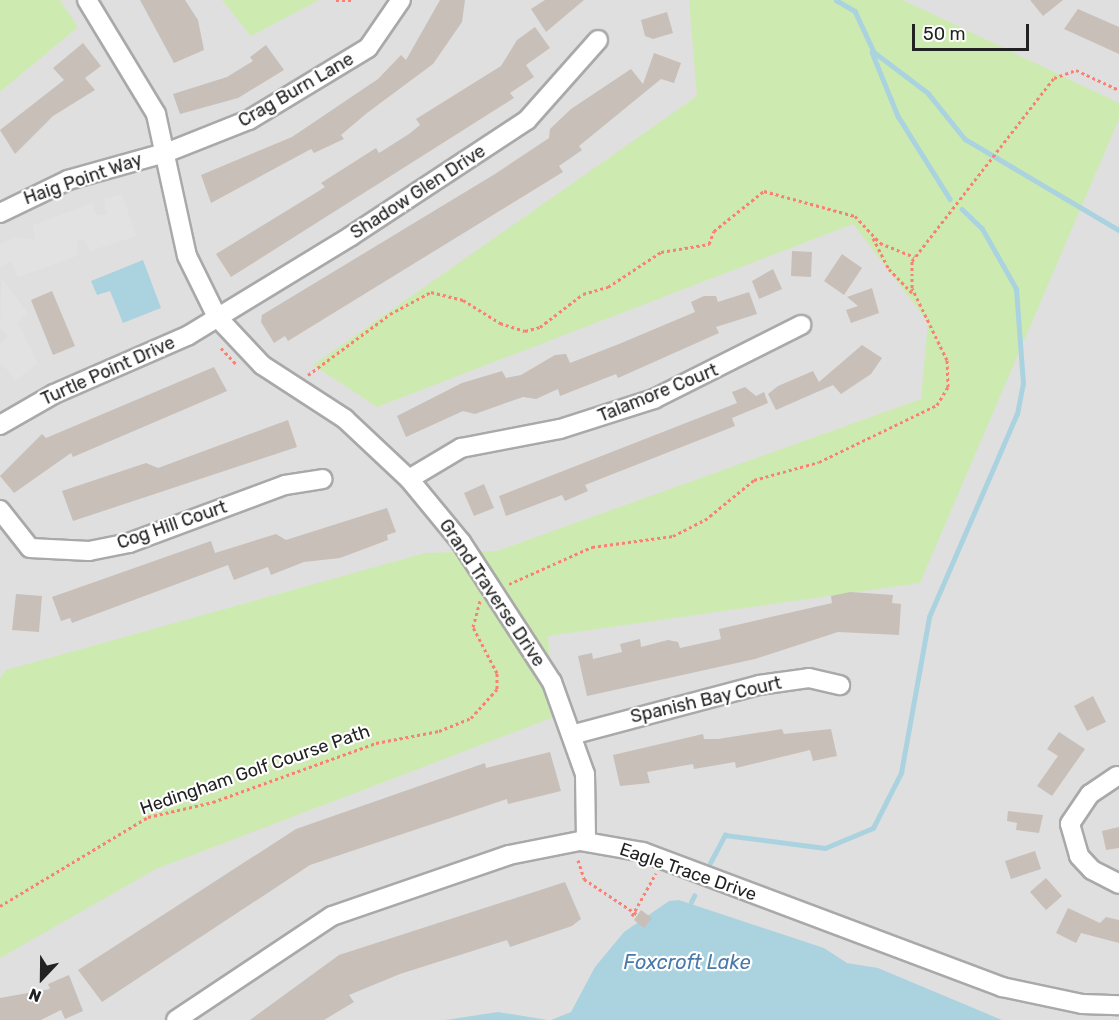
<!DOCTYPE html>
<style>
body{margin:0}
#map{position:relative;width:1119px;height:1020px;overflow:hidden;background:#f2efe9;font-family:Rubik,sans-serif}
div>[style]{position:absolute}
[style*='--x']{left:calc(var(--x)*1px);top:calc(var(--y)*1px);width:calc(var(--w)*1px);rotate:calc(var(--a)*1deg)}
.residential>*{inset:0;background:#e0dfdf}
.grass>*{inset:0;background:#cdebb0}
.parking>*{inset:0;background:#e2e2e2}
.water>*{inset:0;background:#aad3df}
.stream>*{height:4.5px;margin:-2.25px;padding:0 2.25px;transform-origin:2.25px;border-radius:2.25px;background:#aad3df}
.building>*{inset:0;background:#c7bfb8}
.path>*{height:3px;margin-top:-1.5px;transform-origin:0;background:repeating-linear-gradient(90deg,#fa8072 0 3px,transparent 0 6px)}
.roads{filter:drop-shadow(2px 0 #a9a9a9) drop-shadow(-2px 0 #a9a9a9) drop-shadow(0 2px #a9a9a9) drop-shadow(0 -2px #a9a9a9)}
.street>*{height:18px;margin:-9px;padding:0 9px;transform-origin:9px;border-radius:9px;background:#fff}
span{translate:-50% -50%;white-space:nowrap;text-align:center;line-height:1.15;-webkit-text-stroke:4.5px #fff;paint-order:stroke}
.street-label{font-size:18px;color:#222}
.water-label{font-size:20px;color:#4a7aab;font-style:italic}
.north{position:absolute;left:12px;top:948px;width:60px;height:60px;-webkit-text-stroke:4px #fff;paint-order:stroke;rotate:202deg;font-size:16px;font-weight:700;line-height:24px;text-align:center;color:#222}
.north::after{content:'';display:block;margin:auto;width:21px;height:27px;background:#222;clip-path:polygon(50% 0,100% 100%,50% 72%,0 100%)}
.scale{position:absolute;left:912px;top:24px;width:117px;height:27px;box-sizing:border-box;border:3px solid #222;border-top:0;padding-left:8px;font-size:18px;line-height:21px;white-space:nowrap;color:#222;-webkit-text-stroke:4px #fff;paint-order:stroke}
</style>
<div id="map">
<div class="residential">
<i style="clip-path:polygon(0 0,1119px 0,1119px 1020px,0 1020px)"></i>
</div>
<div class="grass">
<i style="clip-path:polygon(0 0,60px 0,78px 27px,0 92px)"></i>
<i style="clip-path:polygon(222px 0,319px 0,251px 36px)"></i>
<i style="clip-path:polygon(689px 0,903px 0,1119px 103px,1119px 119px,920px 583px,548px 636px,554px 717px,156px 869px,0 958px,0 678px,6px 670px,425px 553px,497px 551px,921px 399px,928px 322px,853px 224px,377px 407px,313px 365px,697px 96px)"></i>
</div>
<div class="parking">
<i style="clip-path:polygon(122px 194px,136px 236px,90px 251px,86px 241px,78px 240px,77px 256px,18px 277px,10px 261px,0 268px,0 244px,15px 237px,35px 240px,33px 225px,92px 203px,97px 216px,107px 214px,104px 199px)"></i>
<i style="clip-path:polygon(2px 279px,28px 313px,18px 323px,38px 363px,16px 380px,0 362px,0 345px,8px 336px,0 327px)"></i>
</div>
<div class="water">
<i style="clip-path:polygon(143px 260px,161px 308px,123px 323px,110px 291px,97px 295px,91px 281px)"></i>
<i style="clip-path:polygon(679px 900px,824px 948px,847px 963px,878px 968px,1002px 1020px,551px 1020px,571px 1012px,595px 967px,624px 932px,669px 901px)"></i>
<i style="clip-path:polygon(498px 1012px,548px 1020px,445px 1020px)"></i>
</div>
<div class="stream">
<i style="--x:836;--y:0;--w:22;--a:30"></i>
<i style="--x:855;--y:11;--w:45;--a:65.1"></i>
<i style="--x:874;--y:52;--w:68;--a:37.2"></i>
<i style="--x:928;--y:93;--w:59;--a:51.2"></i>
<i style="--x:965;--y:139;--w:179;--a:30.6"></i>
<i style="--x:872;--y:52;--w:69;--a:67.9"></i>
<i style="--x:898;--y:116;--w:98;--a:57.9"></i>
<i style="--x:710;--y:863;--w:32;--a:-62"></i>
<i style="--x:725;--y:835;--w:101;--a:7.4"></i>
<i style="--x:825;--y:848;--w:52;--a:-22.6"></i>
<i style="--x:873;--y:828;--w:62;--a:-63"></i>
<i style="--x:901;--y:773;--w:158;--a:-79.8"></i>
<i style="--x:929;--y:617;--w:221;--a:-66.6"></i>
<i style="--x:1017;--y:414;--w:31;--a:-79"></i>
<i style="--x:1023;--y:384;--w:95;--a:-94.2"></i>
<i style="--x:1016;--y:289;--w:69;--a:-119.5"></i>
<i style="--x:982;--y:229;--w:28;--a:-136"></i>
<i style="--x:691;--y:902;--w:7;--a:-63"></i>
</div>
<div class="building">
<i style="clip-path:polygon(140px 0,185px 0,198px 20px,204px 50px,174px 63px)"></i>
<i style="clip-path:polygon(440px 0,465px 0,462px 22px,433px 64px,367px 113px,341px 135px,344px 139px,314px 153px,311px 149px,211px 203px,201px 175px,292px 137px,378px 79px,401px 55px,406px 60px)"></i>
<i style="clip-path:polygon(545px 0,584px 0,546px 32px,531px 9px)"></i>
<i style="clip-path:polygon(1030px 0,1063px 0,1043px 16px)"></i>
<i style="clip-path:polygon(1078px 9px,1119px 27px,1119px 54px,1064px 29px)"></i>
<i style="clip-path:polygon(667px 12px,673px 33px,653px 39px,645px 36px,641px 20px)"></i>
<i style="clip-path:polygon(535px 27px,550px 48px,526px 65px,534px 77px,510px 93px,514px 98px,231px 277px,216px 254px,314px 194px,325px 187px,321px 183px,376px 148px,379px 153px,409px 134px,420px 125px,416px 119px,501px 66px,517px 40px)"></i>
<i style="clip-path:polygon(83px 43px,101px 66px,85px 78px,95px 90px,53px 116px,15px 154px,0 130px,64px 80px,53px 68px)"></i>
<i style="clip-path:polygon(266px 45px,284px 70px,238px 98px,180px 114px,173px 94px,227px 77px,253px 61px,250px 57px)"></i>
<i style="clip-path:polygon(654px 53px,681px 63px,674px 83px,661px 79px,579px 146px,582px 150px,559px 166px,563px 172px,288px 341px,285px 336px,274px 343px,261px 322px,262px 315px,495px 174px,549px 138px,550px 129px,571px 109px,631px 69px,643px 84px)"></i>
<i style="clip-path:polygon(792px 251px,812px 252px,811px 277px,791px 276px)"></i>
<i style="clip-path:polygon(842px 254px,862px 268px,844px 295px,824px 281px)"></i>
<i style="clip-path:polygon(773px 269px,782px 289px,759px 299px,752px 281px)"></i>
<i style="clip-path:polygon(872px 288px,879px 313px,851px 323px,846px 310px,858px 306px,847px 297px)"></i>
<i style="clip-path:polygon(52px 291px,75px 346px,53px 355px,31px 300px)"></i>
<i style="clip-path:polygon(749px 292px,757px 314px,716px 327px,719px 333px,618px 378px,616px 374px,560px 396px,558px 389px,536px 399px,523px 397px,475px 414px,463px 411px,406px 437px,397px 416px,462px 383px,502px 371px,506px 378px,521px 375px,555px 355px,566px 354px,570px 363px,619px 344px,695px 312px,691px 302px,704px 296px,716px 296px,718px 302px)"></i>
<i style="clip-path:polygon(862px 345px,882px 358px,871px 374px,841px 394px,833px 385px,776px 410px,768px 394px,778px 386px,813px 371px,819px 382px)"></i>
<i style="clip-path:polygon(214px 367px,227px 391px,218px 395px,73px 457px,71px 453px,14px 493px,0 476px,42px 434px,46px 438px)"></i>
<i style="clip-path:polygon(745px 387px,756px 396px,764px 392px,768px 403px,732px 418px,735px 426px,585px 485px,588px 491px,565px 501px,562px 495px,506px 516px,499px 496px,737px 403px,732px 392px)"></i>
<i style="clip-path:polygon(288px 420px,297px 447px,73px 521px,62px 491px,146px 463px,158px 468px)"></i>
<i style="clip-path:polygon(484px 484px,494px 508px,474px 516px,464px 493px)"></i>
<i style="clip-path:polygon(387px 508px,396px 532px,387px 535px,388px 540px,340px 558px,304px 562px,271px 575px,268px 567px,234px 580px,228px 565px,72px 623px,70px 618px,61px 621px,52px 597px,211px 541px,215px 553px,276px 534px,286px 540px)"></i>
<i style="clip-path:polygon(850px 592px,893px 595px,892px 603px,901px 604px,899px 635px,838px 632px,755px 659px,587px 696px,578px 656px,592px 653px,593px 659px,622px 652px,620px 644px,640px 639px,641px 647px,668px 640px,678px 642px,680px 648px,721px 639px,719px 629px,832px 603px,831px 596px)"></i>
<i style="clip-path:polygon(16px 594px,42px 596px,39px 632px,12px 630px)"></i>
<i style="clip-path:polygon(1093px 696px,1106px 722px,1087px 731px,1074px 706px)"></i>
<i style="clip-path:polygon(782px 729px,784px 734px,831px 729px,837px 756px,813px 761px,810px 750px,736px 768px,735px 762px,694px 769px,693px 764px,647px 772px,650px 783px,620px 786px,613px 755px,703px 734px,704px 739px,718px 739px)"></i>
<i style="clip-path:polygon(1059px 732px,1085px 749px,1052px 796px,1037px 786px,1058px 756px,1047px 749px)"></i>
<i style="clip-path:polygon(550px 752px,561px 791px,508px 804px,507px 799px,310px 865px,102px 1002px,78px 970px,296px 829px,485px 763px,486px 768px)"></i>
<i style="clip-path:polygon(1008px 811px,1043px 815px,1039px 833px,1016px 830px,1017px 823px,1007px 821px)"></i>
<i style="clip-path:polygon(1119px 827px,1119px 848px,1106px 850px,1102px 831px)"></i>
<i style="clip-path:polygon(1035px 851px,1041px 869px,1011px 879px,1005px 861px)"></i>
<i style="clip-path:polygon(1046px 878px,1062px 896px,1046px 910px,1030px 892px)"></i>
<i style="clip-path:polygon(565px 882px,581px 919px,572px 926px,510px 947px,507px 940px,400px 974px,349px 995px,354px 1002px,324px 1020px,250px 1020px,339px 955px)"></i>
<i style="clip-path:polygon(1068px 908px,1100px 923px,1106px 917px,1119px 920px,1119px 943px,1081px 933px,1076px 943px,1056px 933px)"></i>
<i style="clip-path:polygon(641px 910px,652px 918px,644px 928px,634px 920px)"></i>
<i style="clip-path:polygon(69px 975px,83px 1011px,65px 1019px,61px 1010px,41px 1020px,0 1020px,0 998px,50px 989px,48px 984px)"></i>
</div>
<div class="path">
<i style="--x:336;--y:0;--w:16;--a:0"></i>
<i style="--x:873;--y:238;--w:35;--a:63"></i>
<i style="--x:889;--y:269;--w:33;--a:46"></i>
<i style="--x:221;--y:348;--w:23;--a:47"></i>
<i style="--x:308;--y:375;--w:102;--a:-36.6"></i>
<i style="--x:390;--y:314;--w:47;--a:-28.2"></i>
<i style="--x:431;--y:292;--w:33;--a:14"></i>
<i style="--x:463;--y:300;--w:44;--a:31.9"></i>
<i style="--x:500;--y:323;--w:26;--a:18"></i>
<i style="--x:525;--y:331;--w:16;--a:-15"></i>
<i style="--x:540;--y:327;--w:54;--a:-37.5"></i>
<i style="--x:583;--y:294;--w:26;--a:-16"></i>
<i style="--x:608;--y:287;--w:64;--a:-33.4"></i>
<i style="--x:661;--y:252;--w:49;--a:-9.5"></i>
<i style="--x:709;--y:244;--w:14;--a:-69"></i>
<i style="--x:714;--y:231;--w:64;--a:-38.7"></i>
<i style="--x:764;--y:191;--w:94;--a:15.4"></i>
<i style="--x:855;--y:216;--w:37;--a:47"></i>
<i style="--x:880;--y:243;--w:37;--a:22"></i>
<i style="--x:509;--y:584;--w:91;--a:-24"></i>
<i style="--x:592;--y:547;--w:82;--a:-7.7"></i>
<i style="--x:673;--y:536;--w:36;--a:-27"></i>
<i style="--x:705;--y:520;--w:63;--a:-39.2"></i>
<i style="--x:754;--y:480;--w:67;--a:-15.5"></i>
<i style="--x:819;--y:462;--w:131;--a:-25.8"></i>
<i style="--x:937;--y:405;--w:21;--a:-59"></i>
<i style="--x:948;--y:387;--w:27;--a:-92"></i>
<i style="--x:947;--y:360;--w:80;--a:-115.9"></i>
<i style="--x:912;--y:288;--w:27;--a:-90"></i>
<i style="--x:912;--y:261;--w:232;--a:-52.2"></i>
<i style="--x:1054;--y:78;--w:23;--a:-20"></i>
<i style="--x:1076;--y:70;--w:47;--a:24.9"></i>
<i style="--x:578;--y:860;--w:20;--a:72"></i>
<i style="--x:584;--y:879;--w:65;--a:33.7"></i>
<i style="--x:0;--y:906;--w:173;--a:-31"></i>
<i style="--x:148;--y:817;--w:67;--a:-13"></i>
<i style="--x:213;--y:802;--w:173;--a:-19.9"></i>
<i style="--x:376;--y:743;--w:64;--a:-10.8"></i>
<i style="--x:439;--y:731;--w:35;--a:-22"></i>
<i style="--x:471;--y:718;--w:39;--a:-48"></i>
<i style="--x:497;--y:689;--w:16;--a:-90"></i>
<i style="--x:497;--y:673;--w:52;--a:-117.6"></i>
<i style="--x:473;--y:627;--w:28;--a:-75"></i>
<i style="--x:632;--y:916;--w:49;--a:-60.8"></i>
</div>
<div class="roads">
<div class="street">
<i style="--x:87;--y:0;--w:133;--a:58.8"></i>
<i style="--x:156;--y:114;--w:145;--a:77.7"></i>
<i style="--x:187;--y:256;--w:68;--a:63.8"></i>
<i style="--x:217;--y:317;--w:66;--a:46.8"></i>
<i style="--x:262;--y:365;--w:99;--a:33"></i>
<i style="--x:345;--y:419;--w:88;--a:43.2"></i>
<i style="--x:409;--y:479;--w:82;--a:50.5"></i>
<i style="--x:461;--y:542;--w:167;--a:57"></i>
<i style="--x:552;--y:682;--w:98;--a:70.3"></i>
<i style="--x:585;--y:774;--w:67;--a:89.1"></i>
<i style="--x:0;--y:213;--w:76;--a:-25.9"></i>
<i style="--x:68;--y:180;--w:104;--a:-15.6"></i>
<i style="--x:168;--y:152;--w:87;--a:-21.6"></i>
<i style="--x:249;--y:120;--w:139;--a:-31.2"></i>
<i style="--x:368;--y:48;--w:58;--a:-55.5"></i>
<i style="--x:0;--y:425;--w:62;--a:-29.9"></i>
<i style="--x:54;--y:394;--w:147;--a:-23.6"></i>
<i style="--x:189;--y:335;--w:190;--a:-31.4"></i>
<i style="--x:351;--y:236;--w:211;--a:-33.4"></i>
<i style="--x:527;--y:120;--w:107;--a:-48.4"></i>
<i style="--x:409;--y:479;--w:61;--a:-30.8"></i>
<i style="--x:461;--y:448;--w:101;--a:-10.9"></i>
<i style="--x:560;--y:429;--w:99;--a:-17.7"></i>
<i style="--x:654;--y:399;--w:165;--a:-26.7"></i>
<i style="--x:0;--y:510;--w:48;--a:51.7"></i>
<i style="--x:30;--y:548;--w:59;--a:2.9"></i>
<i style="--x:89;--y:551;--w:41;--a:-11.3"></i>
<i style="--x:129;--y:543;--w:166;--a:-20.4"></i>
<i style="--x:285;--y:485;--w:38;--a:-9"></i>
<i style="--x:575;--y:734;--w:190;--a:-14.9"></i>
<i style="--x:759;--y:685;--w:50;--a:-8"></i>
<i style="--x:809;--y:678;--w:32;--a:13"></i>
<i style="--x:1117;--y:776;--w:32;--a:146"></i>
<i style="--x:1090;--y:794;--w:36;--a:124"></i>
<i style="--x:1070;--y:824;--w:33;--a:74"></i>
<i style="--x:1079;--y:856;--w:19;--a:47"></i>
<i style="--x:1092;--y:870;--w:30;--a:27"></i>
<i style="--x:176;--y:1020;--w:187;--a:-33.7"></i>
<i style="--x:332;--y:916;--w:187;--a:-19"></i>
<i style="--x:509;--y:855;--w:72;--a:-11.2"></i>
<i style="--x:580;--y:841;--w:64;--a:9.9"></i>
<i style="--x:643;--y:852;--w:384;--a:20.6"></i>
<i style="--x:1002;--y:987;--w:82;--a:12"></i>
<i style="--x:1082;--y:1004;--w:37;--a:2"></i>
</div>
</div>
<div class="street-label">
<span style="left:296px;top:90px;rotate:-30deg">Crag Burn Lane</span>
<span style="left:83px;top:179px;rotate:-19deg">Haig Point Way</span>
<span style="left:418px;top:192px;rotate:-33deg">Shadow Glen Drive</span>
<span style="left:108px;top:371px;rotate:-24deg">Turtle Point Drive</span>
<span style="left:658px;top:393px;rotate:-22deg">Talamore Court</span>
<span style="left:172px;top:525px;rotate:-19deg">Cog Hill Court</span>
<span style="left:492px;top:593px;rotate:56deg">Grand Traverse Drive</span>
<span style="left:706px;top:700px;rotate:-13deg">Spanish Bay Court</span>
<span style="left:255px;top:770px;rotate:-19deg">Hedingham Golf Course Path</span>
<span style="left:688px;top:872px;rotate:19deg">Eagle Trace Drive</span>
</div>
<div class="water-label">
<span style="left:687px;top:962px">Foxcroft Lake</span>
</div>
<div class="north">N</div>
<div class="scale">50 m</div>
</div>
